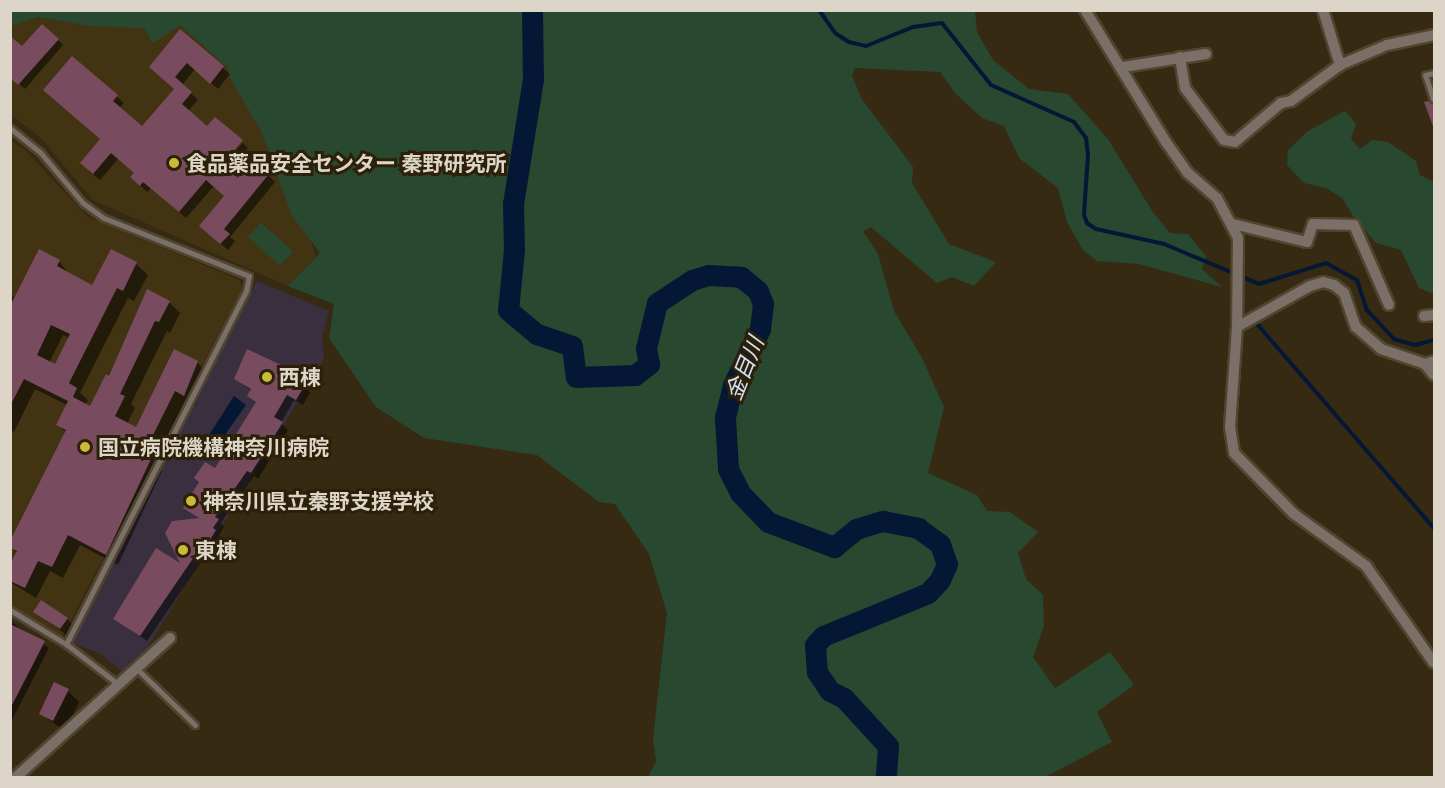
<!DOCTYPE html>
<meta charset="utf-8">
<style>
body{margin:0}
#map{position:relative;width:1445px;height:788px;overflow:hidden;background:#362a13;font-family:"Open Sans","Noto Sans JP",sans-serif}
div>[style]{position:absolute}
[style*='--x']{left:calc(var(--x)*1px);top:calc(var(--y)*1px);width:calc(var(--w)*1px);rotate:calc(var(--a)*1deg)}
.built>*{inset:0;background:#423313}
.education>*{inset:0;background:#392f3f}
.green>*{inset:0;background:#284930}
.water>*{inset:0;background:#041836}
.shadow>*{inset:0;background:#0007}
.stream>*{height:4px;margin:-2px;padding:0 2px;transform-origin:2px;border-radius:2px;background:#041836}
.river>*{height:21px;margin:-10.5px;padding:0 10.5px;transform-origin:10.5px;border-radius:10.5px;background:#041836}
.building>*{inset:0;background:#784c5e}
.roads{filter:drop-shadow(2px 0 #514530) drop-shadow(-2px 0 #514530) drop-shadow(0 2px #514530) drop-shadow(0 -2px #514530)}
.lane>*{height:5px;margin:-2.5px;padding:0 2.5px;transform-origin:2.5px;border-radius:2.5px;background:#7b7068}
.street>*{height:10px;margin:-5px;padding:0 5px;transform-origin:5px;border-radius:5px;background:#7b7068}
.dots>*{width:16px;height:16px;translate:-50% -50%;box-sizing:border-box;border:3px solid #2c2008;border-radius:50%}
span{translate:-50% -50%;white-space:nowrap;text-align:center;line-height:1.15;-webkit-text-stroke:6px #2c2008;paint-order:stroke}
.poi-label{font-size:21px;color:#ddd5c7;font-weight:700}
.left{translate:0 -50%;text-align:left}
.water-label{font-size:22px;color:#d2e2fb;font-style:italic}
.frame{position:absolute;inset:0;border:12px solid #ddd5c7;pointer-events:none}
</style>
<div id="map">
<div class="built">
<i style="clip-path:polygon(48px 10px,194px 11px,267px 104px,316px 257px,288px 286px,93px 200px,40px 137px,11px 115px,10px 14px)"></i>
<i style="clip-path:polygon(10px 140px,25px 150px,88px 217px,240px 280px,242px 288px,62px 638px,11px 606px)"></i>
</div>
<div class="education">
<i style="clip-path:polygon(257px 281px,329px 311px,322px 338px,324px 359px,147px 648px,122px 671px,101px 654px,71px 642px)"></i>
</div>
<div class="green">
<i style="clip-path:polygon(11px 10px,975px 11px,977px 32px,993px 60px,1029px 89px,1068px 94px,1108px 139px,1152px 211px,1170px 233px,1188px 234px,1206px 256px,1202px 269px,1222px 287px,1139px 264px,1097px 261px,1083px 250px,1067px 222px,1058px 188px,1019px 158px,1004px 126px,982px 118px,955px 93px,940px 72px,855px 68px,852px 75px,861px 98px,913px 167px,912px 183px,949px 244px,996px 262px,974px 286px,952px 277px,937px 283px,871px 227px,863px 231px,878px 254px,894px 311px,922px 358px,944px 407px,928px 473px,977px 495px,987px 511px,1010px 512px,1038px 532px,1018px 553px,1026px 579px,1043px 595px,1044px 626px,1033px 657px,1055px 688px,1110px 652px,1134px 685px,1097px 712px,1112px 742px,1045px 777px,648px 777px,656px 761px,653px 738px,667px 613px,649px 554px,615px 504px,599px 502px,537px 455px,424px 438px,376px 407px,329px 338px,334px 304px,288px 286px,320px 253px,292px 216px,261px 131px,230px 78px,228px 68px,180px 25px,153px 43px,144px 28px,91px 26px,38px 17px,11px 26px)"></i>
<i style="clip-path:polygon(1345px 111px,1356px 124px,1351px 139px,1360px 149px,1372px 140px,1388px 142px,1416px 161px,1420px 175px,1434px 182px,1434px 294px,1419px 288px,1401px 250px,1376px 243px,1355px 219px,1342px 198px,1326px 188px,1304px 183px,1287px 165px,1288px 150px,1308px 131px)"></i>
<i style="clip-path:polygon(261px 223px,293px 251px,280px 266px,248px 237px)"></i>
</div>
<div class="water">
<i style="clip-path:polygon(234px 396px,246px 405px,220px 442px,209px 435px)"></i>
</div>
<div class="shadow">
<i style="clip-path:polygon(180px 32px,230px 74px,218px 89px,195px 69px,182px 85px,198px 100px,188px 111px,216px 170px,243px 143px,248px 148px,228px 172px,238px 180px,268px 175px,275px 182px,230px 237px,235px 241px,228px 250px,207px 232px,226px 196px,214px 186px,186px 218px,151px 188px,147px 192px,139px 184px,136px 174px,118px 159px,100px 180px,88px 170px,102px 140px,73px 58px,124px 103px,119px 108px,142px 128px,175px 90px,157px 73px)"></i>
<i style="clip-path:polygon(58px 40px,63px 45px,25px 89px,10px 76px,23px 48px)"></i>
<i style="clip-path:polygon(evenodd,112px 251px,136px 264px,148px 275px,134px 301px,128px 298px,80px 393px,88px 400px,85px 405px,90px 408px,169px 302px,180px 313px,170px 333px,167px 331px,131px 404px,135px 408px,127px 424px,136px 429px,197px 362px,209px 374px,195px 406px,186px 402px,155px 465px,162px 471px,118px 565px,80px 545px,63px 578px,50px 571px,36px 598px,10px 582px,10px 567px,17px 553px,10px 547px,66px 433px,58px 424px,67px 405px,35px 389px,14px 432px,10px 430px,10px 295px,16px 298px,59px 261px,69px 274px,93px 287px,112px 251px,63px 335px,69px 338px,55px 366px,49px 363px,63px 335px)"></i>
<i style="clip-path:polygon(248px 351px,299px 375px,310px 393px,303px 405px,294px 400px,281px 423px,288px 430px,258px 479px,254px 476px,221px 523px,224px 527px,219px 535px,222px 538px,205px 564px,201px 562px,147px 641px,115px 619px,184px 567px,200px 519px,185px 508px,215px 470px,257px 403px,249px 396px,252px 391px,236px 379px)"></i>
<i style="clip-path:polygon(35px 612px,67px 619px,78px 630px,72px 639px)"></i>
<i style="clip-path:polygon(10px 621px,49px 648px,10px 724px)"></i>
<i style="clip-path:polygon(68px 691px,79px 702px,65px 731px,41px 714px)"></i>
</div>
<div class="stream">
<i style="--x:819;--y:10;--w:28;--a:55"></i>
<i style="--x:835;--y:33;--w:17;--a:33"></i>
<i style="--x:849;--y:42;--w:17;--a:13"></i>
<i style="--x:866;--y:46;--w:51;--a:-22"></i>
<i style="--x:913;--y:27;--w:29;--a:-8"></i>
<i style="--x:942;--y:23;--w:79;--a:51.7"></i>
<i style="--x:991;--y:85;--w:91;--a:24"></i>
<i style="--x:1074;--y:122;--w:20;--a:53"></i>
<i style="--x:1086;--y:138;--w:16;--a:83"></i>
<i style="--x:1088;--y:154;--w:61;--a:93.8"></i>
<i style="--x:1084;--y:215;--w:9;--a:69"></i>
<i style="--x:1087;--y:223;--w:11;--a:34"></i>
<i style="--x:1096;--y:229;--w:70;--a:12.4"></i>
<i style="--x:1164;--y:244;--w:103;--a:22.8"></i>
<i style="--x:1259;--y:284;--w:70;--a:-17.4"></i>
<i style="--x:1326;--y:263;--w:35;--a:29"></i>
<i style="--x:1357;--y:280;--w:32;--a:72"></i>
<i style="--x:1367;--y:310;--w:40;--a:47"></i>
<i style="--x:1394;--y:339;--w:22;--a:16"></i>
<i style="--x:1415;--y:345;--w:20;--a:-15"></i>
<i style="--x:1257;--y:324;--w:270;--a:49.1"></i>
</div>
<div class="river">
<i style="--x:532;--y:10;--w:69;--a:89.2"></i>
<i style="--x:533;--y:79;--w:127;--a:99.1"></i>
<i style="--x:513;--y:204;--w:46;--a:88.8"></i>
<i style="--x:514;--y:250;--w:60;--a:95.7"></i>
<i style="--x:508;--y:310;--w:38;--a:40"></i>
<i style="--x:537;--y:334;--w:37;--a:19"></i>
<i style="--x:572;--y:346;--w:31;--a:83"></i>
<i style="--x:576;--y:377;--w:59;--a:-1.9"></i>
<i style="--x:635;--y:375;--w:18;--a:-38"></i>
<i style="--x:649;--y:364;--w:16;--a:-101"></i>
<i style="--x:646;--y:348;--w:46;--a:-76.3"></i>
<i style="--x:657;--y:303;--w:42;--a:-33.3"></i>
<i style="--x:692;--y:280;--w:17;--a:-17"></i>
<i style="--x:708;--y:275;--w:33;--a:3"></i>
<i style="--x:741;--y:277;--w:22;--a:39"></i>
<i style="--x:758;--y:291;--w:14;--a:69"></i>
<i style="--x:763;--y:304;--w:25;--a:97"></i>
<i style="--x:760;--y:329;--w:62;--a:115.7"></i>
<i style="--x:733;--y:385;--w:34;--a:104"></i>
<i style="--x:725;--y:418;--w:51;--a:86.6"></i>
<i style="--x:728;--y:469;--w:27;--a:63"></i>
<i style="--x:740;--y:493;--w:40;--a:46"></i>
<i style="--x:768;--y:522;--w:71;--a:20.7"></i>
<i style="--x:834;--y:547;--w:28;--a:-39"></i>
<i style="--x:856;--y:529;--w:28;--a:-17"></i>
<i style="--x:883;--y:521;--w:36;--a:11"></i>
<i style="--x:918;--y:528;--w:27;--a:36"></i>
<i style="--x:940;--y:544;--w:21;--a:71"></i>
<i style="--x:947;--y:564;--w:17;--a:114"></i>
<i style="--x:940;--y:580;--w:18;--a:133"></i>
<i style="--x:928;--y:593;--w:113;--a:157.7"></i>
<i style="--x:823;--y:636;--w:12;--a:132"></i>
<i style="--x:815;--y:645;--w:27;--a:86"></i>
<i style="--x:817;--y:672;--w:23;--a:56"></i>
<i style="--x:830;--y:691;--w:16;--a:27"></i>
<i style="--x:844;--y:698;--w:65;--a:47.5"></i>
<i style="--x:888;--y:746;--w:32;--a:94"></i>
</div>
<div class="building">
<i style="clip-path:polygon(42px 24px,59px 39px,18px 85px,10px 78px,10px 36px,22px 46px)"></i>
<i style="clip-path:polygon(180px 29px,224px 66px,210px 84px,187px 63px,175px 77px,192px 92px,182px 104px,207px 126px,215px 117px,243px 140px,222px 165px,238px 178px,253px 160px,269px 174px,224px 229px,230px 234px,220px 244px,199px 226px,224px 196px,206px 180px,179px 212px,143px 182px,140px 186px,130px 177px,134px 173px,111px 153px,93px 174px,80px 163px,100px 139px,43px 90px,72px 56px,118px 95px,113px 101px,142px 126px,174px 89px,149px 67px)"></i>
<i style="clip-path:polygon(1428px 101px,1434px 104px,1434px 129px,1424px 102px)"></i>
<i style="clip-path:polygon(evenodd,39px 249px,60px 260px,57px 266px,92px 285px,111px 249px,137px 262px,123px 291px,117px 288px,69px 383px,77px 388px,73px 397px,90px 406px,106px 374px,109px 376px,147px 289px,170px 301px,159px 322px,155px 321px,120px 394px,125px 396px,115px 416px,136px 427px,174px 349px,198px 361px,184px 396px,175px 391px,143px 455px,151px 459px,106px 555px,68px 535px,52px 567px,38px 561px,25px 588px,10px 581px,10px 564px,17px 551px,10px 548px,10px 541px,66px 430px,56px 425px,68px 401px,24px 379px,10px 406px,10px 306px,39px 249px,51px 325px,70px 334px,55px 364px,37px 355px,51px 325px)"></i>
<i style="clip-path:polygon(247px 349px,300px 374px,296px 380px,305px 385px,296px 400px,287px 395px,274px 417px,283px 422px,251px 473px,247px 471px,215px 517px,219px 519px,213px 528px,216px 530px,198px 559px,194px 557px,140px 636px,113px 619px,156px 548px,180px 563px,165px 533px,172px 521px,199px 518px,183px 508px,199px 482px,194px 478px,205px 462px,215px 468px,256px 402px,247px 396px,251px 389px,234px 379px)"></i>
<i style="clip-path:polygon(41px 600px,68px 618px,60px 629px,33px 612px)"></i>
<i style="clip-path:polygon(10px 624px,45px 641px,10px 709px)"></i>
<i style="clip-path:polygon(54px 682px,69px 689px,53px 721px,39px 714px)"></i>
</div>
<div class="roads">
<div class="lane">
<i style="--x:1433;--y:99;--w:25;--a:-108"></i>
<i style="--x:1425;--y:75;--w:9;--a:-13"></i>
<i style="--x:10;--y:128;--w:38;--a:39"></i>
<i style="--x:40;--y:152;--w:67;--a:49.9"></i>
<i style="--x:83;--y:203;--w:26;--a:36"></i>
<i style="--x:104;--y:218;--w:156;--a:21.8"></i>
<i style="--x:249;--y:276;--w:15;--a:101"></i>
<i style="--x:246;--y:291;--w:396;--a:117"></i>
<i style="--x:10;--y:610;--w:66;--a:31.3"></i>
<i style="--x:66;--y:644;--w:66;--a:37.6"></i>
<i style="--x:136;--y:668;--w:82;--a:44"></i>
</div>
<div class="street">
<i style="--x:1085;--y:10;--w:155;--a:58.5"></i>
<i style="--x:1166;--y:142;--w:38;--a:55"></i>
<i style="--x:1188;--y:173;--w:38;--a:41"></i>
<i style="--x:1217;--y:198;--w:45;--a:62.3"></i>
<i style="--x:1238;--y:238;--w:89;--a:90.6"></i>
<i style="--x:1237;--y:327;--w:100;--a:94"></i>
<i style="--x:1230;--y:427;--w:26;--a:81"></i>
<i style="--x:1234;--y:453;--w:86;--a:45.5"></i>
<i style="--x:1294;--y:514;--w:89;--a:35.8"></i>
<i style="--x:1366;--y:566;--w:118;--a:55"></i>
<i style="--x:1323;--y:10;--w:58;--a:72.8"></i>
<i style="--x:1180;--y:57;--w:31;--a:81"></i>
<i style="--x:1185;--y:88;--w:65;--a:53.1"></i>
<i style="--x:1224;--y:140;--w:11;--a:10"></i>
<i style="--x:1235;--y:142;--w:60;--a:-40.3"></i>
<i style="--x:1281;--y:103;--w:10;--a:-11"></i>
<i style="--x:1291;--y:101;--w:61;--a:-36.3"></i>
<i style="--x:1340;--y:65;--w:51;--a:-23.1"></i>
<i style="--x:1387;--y:45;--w:48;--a:-12"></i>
<i style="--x:1123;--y:67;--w:84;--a:-8.9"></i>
<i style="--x:1233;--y:224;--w:76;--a:13.7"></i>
<i style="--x:1307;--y:242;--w:19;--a:-72"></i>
<i style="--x:1313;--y:224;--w:41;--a:1.4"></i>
<i style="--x:1354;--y:225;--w:87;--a:66.4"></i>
<i style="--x:1424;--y:316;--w:10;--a:-6"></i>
<i style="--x:1237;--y:327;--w:84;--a:-29.3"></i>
<i style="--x:1310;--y:286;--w:14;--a:-17"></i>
<i style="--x:1323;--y:282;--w:11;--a:15"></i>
<i style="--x:1334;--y:285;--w:13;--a:39"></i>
<i style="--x:1344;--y:293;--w:36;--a:71"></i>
<i style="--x:1356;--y:327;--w:33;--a:41"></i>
<i style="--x:1381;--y:349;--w:46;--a:18.8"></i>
<i style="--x:1425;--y:364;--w:9;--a:-18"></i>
<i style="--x:1425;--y:364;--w:14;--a:51"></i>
<i style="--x:15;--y:778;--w:209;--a:-42.1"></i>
</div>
</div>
<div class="dots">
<i style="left:174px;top:163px;background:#cbba39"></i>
<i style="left:267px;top:377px;background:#cbba39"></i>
<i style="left:85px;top:447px;background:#cbba39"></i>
<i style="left:191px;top:501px;background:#cbba39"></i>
<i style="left:183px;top:550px;background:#cbba39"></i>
</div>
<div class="poi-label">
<span class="left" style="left:186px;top:163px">食品薬品安全センター 秦野研究所</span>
<span class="left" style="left:279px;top:377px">西棟</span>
<span class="left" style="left:98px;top:447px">国立病院機構神奈川病院</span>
<span class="left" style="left:203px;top:501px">神奈川県立秦野支援学校</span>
<span class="left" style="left:195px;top:550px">東棟</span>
</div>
<div class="water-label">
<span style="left:744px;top:368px;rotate:-68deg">金目川</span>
</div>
<div class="frame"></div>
</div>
